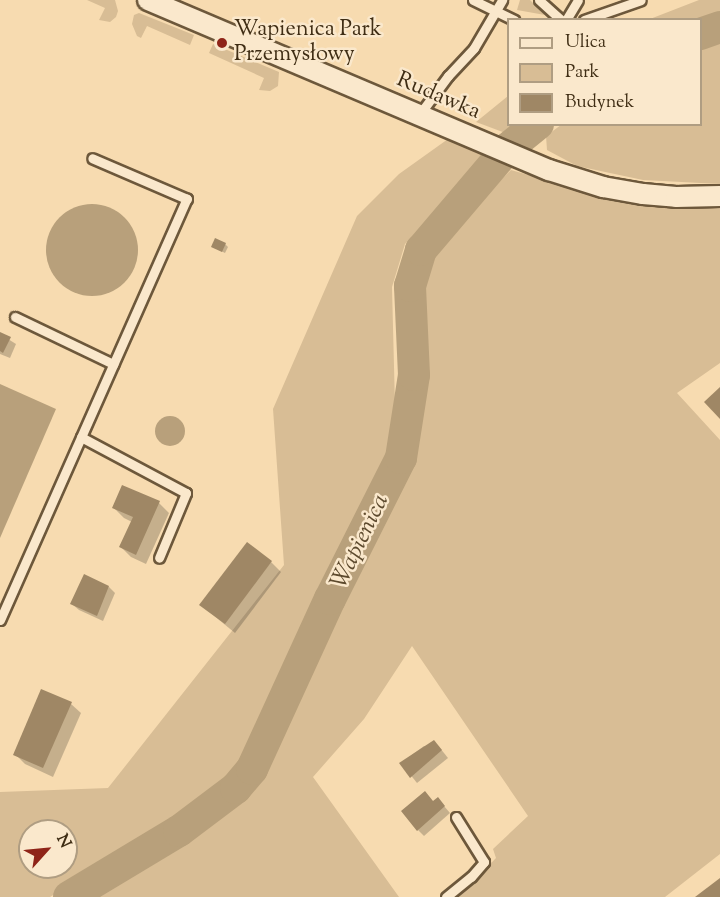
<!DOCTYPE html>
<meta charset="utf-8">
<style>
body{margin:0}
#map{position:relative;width:720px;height:897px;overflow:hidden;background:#f7dbb0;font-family:"Sorts Mill Goudy",serif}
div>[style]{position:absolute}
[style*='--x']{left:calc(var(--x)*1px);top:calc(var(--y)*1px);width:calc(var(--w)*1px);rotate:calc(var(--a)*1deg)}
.green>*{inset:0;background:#d8bd95}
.water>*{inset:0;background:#b8a07b}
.round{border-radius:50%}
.shadow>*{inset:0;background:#0003}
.river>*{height:32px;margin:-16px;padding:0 16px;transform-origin:16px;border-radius:16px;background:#b8a07b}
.building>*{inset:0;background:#9f8765}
.roads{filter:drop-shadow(2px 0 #6d583b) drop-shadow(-2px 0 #6d583b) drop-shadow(0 2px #6d583b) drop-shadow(0 -2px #6d583b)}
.lane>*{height:9px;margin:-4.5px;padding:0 4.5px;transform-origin:4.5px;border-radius:4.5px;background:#fae8cc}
.street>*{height:20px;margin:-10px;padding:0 10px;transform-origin:10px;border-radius:10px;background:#fae8cc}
.dots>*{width:16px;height:16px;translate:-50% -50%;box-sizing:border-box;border:3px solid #fae8cc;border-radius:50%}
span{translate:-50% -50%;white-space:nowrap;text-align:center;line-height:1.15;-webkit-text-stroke:5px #fae8cc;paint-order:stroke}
.poi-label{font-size:22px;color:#3f2d14}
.left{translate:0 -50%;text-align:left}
.street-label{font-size:22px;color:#3f2d14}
.water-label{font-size:24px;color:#5d4a2e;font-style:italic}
.legend{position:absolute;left:507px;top:18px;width:195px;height:108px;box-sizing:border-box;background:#fae8cc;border:2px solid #af9d82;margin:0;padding:8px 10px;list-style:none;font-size:18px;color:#3f2d14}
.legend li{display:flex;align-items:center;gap:12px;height:30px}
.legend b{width:30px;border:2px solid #af9d82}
.north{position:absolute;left:18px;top:819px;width:60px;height:60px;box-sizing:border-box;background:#fae8cc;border:2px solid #af9d82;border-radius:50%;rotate:63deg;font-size:16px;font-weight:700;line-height:24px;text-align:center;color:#3f2d14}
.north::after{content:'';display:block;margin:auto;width:21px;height:27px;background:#8f2418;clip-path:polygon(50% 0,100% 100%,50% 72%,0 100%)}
</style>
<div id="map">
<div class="green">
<i style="clip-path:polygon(87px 0,115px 0,118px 11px,116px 17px,110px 22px,99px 20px,105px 8px)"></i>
<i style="clip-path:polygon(520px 0,530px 0,545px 15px,517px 10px)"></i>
<i style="clip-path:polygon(699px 0,720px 0,720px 14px,701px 22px,700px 20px,650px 19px)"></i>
<i style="clip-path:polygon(139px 13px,194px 35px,190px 45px,147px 26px,141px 38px,137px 36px,132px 24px,134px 15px)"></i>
<i style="clip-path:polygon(720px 39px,720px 184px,643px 180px,577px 166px,547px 150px,546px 136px,561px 125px,700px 124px,701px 46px)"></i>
<i style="clip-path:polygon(213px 44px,279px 72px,278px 86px,270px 91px,259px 90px,264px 78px,209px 53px)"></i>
<i style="clip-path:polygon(508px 96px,508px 124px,525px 125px,511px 135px,476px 122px)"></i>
<i style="clip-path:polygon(evenodd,448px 139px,490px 159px,405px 244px,392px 287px,395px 406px,386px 456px,317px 596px,245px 759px,218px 789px,187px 812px,50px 897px,0 897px,0 792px,108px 788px,284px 565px,273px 409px,357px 216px,399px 174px,448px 139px,30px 831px,66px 831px,66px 867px,30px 867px,30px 831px)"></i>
<i style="clip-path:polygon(511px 170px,619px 201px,666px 207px,720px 204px,720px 363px,677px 393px,720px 440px,720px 854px,665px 897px,454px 897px,474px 881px,496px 858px,493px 849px,528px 816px,412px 646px,364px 719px,313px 777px,399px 897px,90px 897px,238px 805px,262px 772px,408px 474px,419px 435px,423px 386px,421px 302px,430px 262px,455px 224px)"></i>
</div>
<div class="water">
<i class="round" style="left:46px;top:204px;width:92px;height:92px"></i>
<i style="clip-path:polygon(0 384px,56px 409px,0 538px)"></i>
<i class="round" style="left:155px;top:416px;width:30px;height:30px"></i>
</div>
<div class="shadow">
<i style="clip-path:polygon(225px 244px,228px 247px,225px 253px,213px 247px)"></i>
<i style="clip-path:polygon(0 334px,16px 344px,10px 358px,0 354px)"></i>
<i style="clip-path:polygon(159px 503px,169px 513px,146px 564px,131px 557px,121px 547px,132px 522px,124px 518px,114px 508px)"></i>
<i style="clip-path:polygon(271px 562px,281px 572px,235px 633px,201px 605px)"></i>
<i style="clip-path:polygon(109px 587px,115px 593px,103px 621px,79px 610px,72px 604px)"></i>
<i style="clip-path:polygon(71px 704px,81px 713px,53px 777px,25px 764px,15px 754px)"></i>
<i style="clip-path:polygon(424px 746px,440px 748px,448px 758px,417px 783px,401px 763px)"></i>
<i style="clip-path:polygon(434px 803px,444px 806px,450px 813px,424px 836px,418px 830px)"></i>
</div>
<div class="river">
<i style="--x:700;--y:34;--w:21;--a:-19"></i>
<i style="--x:69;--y:897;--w:128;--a:-31"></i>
<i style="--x:179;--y:831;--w:71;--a:-37"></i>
<i style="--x:236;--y:788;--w:25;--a:-50"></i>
<i style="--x:252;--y:769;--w:187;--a:-65.4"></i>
<i style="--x:330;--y:599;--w:158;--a:-63.3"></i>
<i style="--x:401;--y:458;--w:84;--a:-81.1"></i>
<i style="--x:414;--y:375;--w:89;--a:-92.6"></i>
<i style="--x:410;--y:286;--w:38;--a:-73"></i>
<i style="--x:421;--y:250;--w:133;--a:-49.6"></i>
<i style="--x:507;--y:149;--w:40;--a:-39"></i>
</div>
<div class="building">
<i style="clip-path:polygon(215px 238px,226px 243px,222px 252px,211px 247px)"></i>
<i style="clip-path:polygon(0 332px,11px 337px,3px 353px,0 351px)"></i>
<i style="clip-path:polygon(720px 387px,720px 419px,704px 402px)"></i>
<i style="clip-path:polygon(122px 485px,160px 501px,136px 555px,119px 547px,133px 517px,112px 508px)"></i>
<i style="clip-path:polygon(247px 542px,272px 561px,225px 624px,199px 605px)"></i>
<i style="clip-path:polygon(84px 574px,109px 586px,97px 616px,70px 604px)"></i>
<i style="clip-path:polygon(41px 689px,72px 702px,43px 768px,13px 755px)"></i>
<i style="clip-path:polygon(434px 740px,442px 750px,410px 778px,399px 763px)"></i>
<i style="clip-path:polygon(425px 791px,433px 801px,438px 797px,445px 806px,417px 831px,401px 811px)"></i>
<i style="clip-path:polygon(720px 878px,720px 897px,695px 897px)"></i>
</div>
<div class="roads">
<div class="lane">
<i style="--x:473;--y:0;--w:46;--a:26"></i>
<i style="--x:539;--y:0;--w:30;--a:42"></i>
<i style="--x:566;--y:20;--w:23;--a:-59"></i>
<i style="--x:584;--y:20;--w:60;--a:-19.3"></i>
<i style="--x:419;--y:115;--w:49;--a:-53.4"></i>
<i style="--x:448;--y:76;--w:38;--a:-47"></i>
<i style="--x:474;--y:48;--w:56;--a:-59.7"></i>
<i style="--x:15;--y:317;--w:109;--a:25.6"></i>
<i style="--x:81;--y:437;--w:119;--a:28.1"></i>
<i style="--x:186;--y:493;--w:70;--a:112.6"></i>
<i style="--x:0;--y:620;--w:461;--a:-66.1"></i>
<i style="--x:187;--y:199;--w:103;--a:-156.7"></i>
<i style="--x:446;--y:897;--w:32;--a:-39"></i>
<i style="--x:471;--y:877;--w:20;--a:-49"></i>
<i style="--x:484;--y:862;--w:53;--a:-121.9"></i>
</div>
<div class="street">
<i style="--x:148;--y:0;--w:436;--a:23"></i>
<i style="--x:549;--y:170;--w:57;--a:17.5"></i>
<i style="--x:603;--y:187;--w:41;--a:9.9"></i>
<i style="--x:643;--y:194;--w:33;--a:5"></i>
<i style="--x:676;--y:197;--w:44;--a:-1.3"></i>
</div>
</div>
<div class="dots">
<i style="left:222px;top:43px;background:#8f2418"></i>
</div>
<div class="poi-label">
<span class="left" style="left:234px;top:43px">Wapienica Park<br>Przemysłowy</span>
</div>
<div class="street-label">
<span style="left:438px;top:97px;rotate:23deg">Rudawka</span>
</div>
<div class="water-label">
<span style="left:361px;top:542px;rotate:-64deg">Wapienica</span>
</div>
<ul class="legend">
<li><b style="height:8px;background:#fae8cc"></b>Ulica</li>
<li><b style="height:16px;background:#d8bd95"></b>Park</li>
<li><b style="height:16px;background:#9f8765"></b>Budynek</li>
</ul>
<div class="north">N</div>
</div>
